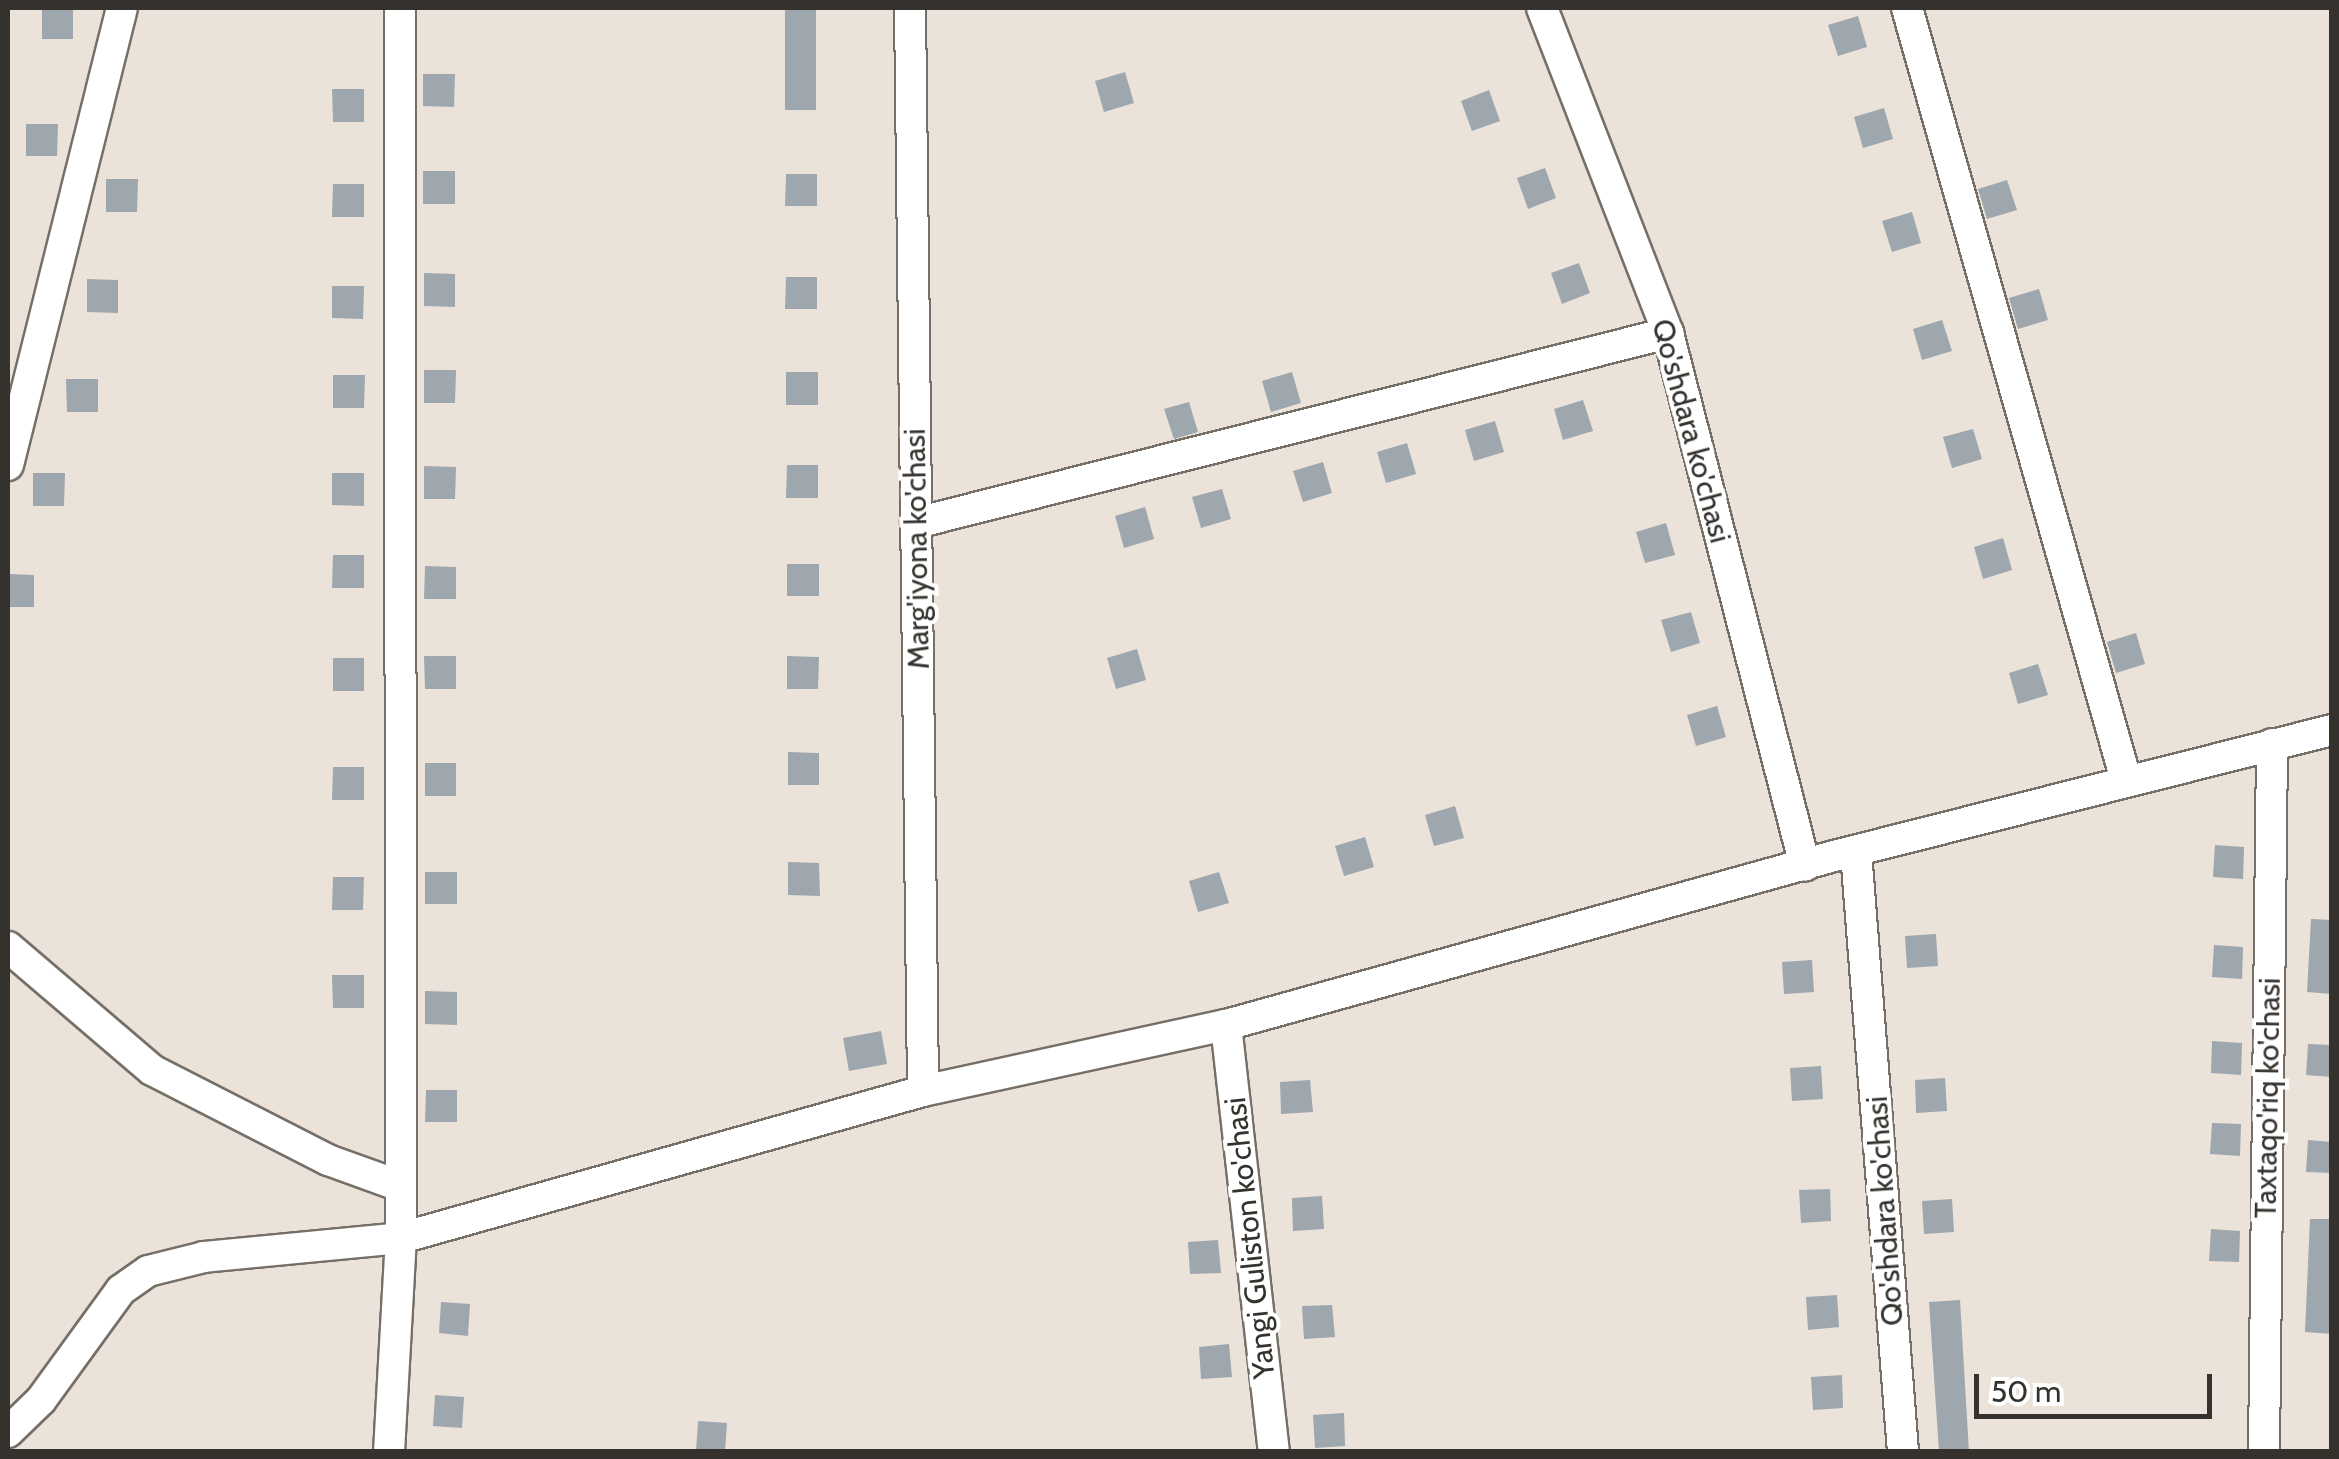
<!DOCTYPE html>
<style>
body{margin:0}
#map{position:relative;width:2339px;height:1459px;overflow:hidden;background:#ebe3da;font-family:Cabin,sans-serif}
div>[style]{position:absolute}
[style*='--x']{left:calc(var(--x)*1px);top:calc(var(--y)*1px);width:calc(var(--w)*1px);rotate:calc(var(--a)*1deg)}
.building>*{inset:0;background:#9ea6ae}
.roads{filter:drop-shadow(2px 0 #766f67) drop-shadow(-2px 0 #766f67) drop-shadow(0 2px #766f67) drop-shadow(0 -2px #766f67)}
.minor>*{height:30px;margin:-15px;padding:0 15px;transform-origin:15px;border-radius:15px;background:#fff}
span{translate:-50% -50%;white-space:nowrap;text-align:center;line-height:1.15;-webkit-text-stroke:8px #fff;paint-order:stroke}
.street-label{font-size:30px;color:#35322e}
.frame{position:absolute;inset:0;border:10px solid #35322e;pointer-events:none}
.scale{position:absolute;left:1974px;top:1374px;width:238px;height:45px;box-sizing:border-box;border:5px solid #35322e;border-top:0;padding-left:12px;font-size:30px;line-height:35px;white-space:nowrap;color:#35322e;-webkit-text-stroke:8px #fff;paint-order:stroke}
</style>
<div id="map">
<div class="building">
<i style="clip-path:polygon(42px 8px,73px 8px,73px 39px,42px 39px)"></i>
<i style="clip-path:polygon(785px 8px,816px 8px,816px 110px,785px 110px)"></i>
<i style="clip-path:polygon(1858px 16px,1867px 47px,1838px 56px,1828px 25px)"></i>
<i style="clip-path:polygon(1125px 72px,1134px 103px,1104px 112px,1095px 81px)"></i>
<i style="clip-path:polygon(423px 74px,455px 74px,454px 107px,423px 106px)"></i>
<i style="clip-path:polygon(332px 89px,364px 89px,364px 122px,333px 122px)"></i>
<i style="clip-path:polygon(1489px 90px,1500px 121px,1472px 131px,1461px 101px)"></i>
<i style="clip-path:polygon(1884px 108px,1893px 139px,1863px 148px,1854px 117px)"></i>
<i style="clip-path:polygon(26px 124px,58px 124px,57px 156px,26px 156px)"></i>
<i style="clip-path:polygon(1545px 168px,1556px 198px,1528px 209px,1517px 178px)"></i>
<i style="clip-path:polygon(423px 171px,455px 171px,455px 204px,423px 204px)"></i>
<i style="clip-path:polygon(786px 174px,817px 174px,817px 206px,785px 206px)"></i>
<i style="clip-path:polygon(106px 179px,138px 179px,137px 212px,106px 212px)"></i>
<i style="clip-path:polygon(2007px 180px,2017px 210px,1987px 219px,1978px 189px)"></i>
<i style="clip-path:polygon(333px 184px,364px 184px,364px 217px,332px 217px)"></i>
<i style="clip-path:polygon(1912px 212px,1921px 243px,1892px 252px,1882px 221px)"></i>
<i style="clip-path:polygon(1579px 263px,1590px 293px,1562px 304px,1551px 273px)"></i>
<i style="clip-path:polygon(424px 273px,455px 274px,455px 307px,424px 306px)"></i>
<i style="clip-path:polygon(786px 277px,817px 277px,817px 309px,785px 309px)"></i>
<i style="clip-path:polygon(87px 279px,118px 280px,118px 313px,87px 312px)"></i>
<i style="clip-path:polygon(332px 286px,364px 286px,363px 319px,332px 318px)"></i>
<i style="clip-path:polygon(2039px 289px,2048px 320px,2018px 329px,2009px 298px)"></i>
<i style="clip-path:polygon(1942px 320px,1952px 351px,1922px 360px,1913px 329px)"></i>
<i style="clip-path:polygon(424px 370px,456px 370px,455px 403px,424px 403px)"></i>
<i style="clip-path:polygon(786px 372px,818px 372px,818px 405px,786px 405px)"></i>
<i style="clip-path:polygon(1292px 372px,1301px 403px,1271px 412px,1262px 381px)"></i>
<i style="clip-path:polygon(333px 375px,365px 375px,364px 408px,333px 408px)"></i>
<i style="clip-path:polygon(66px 379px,98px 379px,98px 412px,67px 412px)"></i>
<i style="clip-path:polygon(1583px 400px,1593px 431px,1563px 440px,1554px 409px)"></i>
<i style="clip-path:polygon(1189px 402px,1198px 432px,1174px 439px,1164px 409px)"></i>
<i style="clip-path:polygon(1495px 421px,1504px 452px,1474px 461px,1465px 430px)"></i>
<i style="clip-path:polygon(1973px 429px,1982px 459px,1952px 468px,1943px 437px)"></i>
<i style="clip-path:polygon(1407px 443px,1416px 474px,1386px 483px,1377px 452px)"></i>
<i style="clip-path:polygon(1323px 462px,1332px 493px,1303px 502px,1293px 471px)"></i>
<i style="clip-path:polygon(787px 465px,818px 465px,818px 498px,786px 498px)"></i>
<i style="clip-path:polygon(424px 466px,456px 467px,455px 499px,424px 499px)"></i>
<i style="clip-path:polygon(33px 473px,65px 473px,64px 506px,33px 506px)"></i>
<i style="clip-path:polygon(332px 473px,364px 473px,364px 506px,332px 505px)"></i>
<i style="clip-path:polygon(1222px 489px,1231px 519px,1201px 528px,1192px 497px)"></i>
<i style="clip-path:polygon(1145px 507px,1154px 539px,1124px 548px,1115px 516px)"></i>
<i style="clip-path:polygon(1666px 523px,1675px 555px,1645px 563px,1636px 532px)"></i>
<i style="clip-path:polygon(2003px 538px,2012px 570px,1983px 579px,1974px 547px)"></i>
<i style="clip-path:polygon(333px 555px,364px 555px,364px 588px,332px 588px)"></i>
<i style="clip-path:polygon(787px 564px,819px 564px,819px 596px,787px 596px)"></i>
<i style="clip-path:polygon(425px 566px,456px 567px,456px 599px,424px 599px)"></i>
<i style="clip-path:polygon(8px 574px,34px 575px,34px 607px,8px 607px)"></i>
<i style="clip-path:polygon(1691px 612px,1700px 643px,1671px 652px,1661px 620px)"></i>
<i style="clip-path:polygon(2136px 633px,2145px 664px,2116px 673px,2107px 642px)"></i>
<i style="clip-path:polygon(1137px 649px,1146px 680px,1116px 689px,1107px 658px)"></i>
<i style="clip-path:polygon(424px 656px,456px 656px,456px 689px,425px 689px)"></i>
<i style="clip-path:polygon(787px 656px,819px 657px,818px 689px,787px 689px)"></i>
<i style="clip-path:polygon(333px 658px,364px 658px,364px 691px,333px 691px)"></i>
<i style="clip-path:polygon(2038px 664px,2048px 695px,2018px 704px,2009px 673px)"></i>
<i style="clip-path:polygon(1717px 706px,1726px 737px,1696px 746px,1687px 715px)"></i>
<i style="clip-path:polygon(788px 752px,819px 753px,819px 785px,788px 785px)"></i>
<i style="clip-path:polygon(425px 763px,456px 763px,456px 796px,425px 796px)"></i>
<i style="clip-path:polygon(333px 767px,364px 767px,364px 800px,332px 800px)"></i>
<i style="clip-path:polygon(1455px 806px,1464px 838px,1434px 846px,1425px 815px)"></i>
<i style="clip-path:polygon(1365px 837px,1374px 867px,1344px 876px,1335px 846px)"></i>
<i style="clip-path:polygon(2215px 845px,2244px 847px,2243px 879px,2213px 877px)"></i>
<i style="clip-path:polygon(788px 862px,819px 863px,820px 896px,788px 895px)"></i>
<i style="clip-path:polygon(425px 872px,457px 872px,457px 904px,425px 904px)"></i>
<i style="clip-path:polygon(1219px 872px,1229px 903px,1198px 912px,1189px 881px)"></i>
<i style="clip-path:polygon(333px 877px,364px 877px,363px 910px,332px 910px)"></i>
<i style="clip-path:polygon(2311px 919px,2332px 920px,2332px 994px,2307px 992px)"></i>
<i style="clip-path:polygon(1936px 934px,1938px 966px,1907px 968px,1905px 936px)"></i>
<i style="clip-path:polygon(2214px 945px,2243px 947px,2242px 979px,2212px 977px)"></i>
<i style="clip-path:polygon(1812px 960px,1814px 992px,1784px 994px,1782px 962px)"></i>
<i style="clip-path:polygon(332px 975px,364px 975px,364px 1008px,333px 1008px)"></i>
<i style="clip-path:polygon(425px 991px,457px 992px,457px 1025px,425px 1024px)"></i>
<i style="clip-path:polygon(881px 1031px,887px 1064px,849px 1071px,843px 1038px)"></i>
<i style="clip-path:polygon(2212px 1041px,2242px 1043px,2241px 1075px,2211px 1073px)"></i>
<i style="clip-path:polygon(2308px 1044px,2332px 1045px,2332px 1077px,2306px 1075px)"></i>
<i style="clip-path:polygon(1821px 1066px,1823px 1099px,1792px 1101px,1790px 1068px)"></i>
<i style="clip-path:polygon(1945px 1078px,1947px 1111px,1916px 1113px,1915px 1080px)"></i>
<i style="clip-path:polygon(1310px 1080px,1313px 1112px,1281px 1114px,1280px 1082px)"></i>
<i style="clip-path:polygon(426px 1090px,457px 1090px,457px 1122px,425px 1122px)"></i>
<i style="clip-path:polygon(2212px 1123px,2241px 1124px,2240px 1156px,2210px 1154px)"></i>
<i style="clip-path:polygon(2308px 1140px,2332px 1142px,2332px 1173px,2306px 1172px)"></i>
<i style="clip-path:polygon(1830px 1189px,1831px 1221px,1801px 1223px,1799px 1190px)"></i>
<i style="clip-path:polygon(1322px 1196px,1324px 1229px,1293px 1231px,1292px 1198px)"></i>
<i style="clip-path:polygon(1952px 1199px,1954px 1232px,1924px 1234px,1922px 1201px)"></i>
<i style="clip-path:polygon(2310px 1219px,2332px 1219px,2332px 1334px,2305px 1332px)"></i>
<i style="clip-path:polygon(2211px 1229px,2240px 1231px,2239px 1262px,2209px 1261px)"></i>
<i style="clip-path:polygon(1218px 1240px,1221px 1273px,1190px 1274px,1188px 1242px)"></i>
<i style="clip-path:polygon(1837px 1295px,1839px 1327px,1808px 1330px,1806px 1297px)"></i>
<i style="clip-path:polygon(1960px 1300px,1969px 1452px,1939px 1452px,1929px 1302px)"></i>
<i style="clip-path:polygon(441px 1302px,470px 1304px,468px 1336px,439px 1333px)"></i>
<i style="clip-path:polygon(1332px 1305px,1335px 1337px,1304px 1339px,1302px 1306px)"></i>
<i style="clip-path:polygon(1229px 1344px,1232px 1377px,1201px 1379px,1199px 1347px)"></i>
<i style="clip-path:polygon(1842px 1375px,1843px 1408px,1813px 1410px,1811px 1377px)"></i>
<i style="clip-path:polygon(435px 1395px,464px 1397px,462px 1428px,433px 1426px)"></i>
<i style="clip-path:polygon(1344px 1413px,1345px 1446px,1315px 1448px,1313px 1415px)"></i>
<i style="clip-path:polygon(698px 1421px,727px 1423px,725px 1452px,696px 1452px)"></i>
</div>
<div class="roads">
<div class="minor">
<i style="--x:910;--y:8;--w:1083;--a:89.31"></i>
<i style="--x:1542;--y:8;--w:349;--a:68.8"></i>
<i style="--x:1668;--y:333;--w:550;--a:75.58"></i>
<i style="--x:1907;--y:8;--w:802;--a:74.16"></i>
<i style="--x:8;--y:465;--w:471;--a:-76"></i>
<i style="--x:916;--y:523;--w:776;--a:-14.18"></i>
<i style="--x:1856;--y:852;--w:602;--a:85.52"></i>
<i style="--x:8;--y:947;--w:189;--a:40.5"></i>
<i style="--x:152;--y:1070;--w:198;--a:27.1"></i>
<i style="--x:328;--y:1160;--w:77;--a:19.9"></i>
<i style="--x:1226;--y:1025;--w:430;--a:83.6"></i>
<i style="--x:8;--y:1432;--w:46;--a:-44.1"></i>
<i style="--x:41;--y:1400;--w:136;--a:-54"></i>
<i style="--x:121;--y:1290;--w:33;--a:-35"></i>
<i style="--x:148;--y:1271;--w:58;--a:-14"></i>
<i style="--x:204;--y:1257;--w:198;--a:-5.5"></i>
<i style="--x:401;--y:1238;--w:542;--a:-15.73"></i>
<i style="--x:923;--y:1091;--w:310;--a:-12.3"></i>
<i style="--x:1226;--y:1025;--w:631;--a:-15.53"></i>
<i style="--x:1834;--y:856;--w:514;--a:-14.2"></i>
<i style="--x:389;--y:1452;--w:214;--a:-86.8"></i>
<i style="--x:401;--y:1238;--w:1230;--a:-90.05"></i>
<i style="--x:2264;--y:1452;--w:708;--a:-89.35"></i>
</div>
</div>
<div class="street-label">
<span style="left:1691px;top:431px;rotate:75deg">Qo'shdara ko'chasi</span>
<span style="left:917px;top:549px;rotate:-91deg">Marg'iyona ko'chasi</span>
<span style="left:2268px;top:1098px;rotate:-89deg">Taxtaqo'riq ko'chasi</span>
<span style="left:1885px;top:1211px;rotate:-94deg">Qo'shdara ko'chasi</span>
<span style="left:1250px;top:1238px;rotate:-96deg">Yangi Guliston ko'chasi</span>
</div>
<div class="frame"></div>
<div class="scale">50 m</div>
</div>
